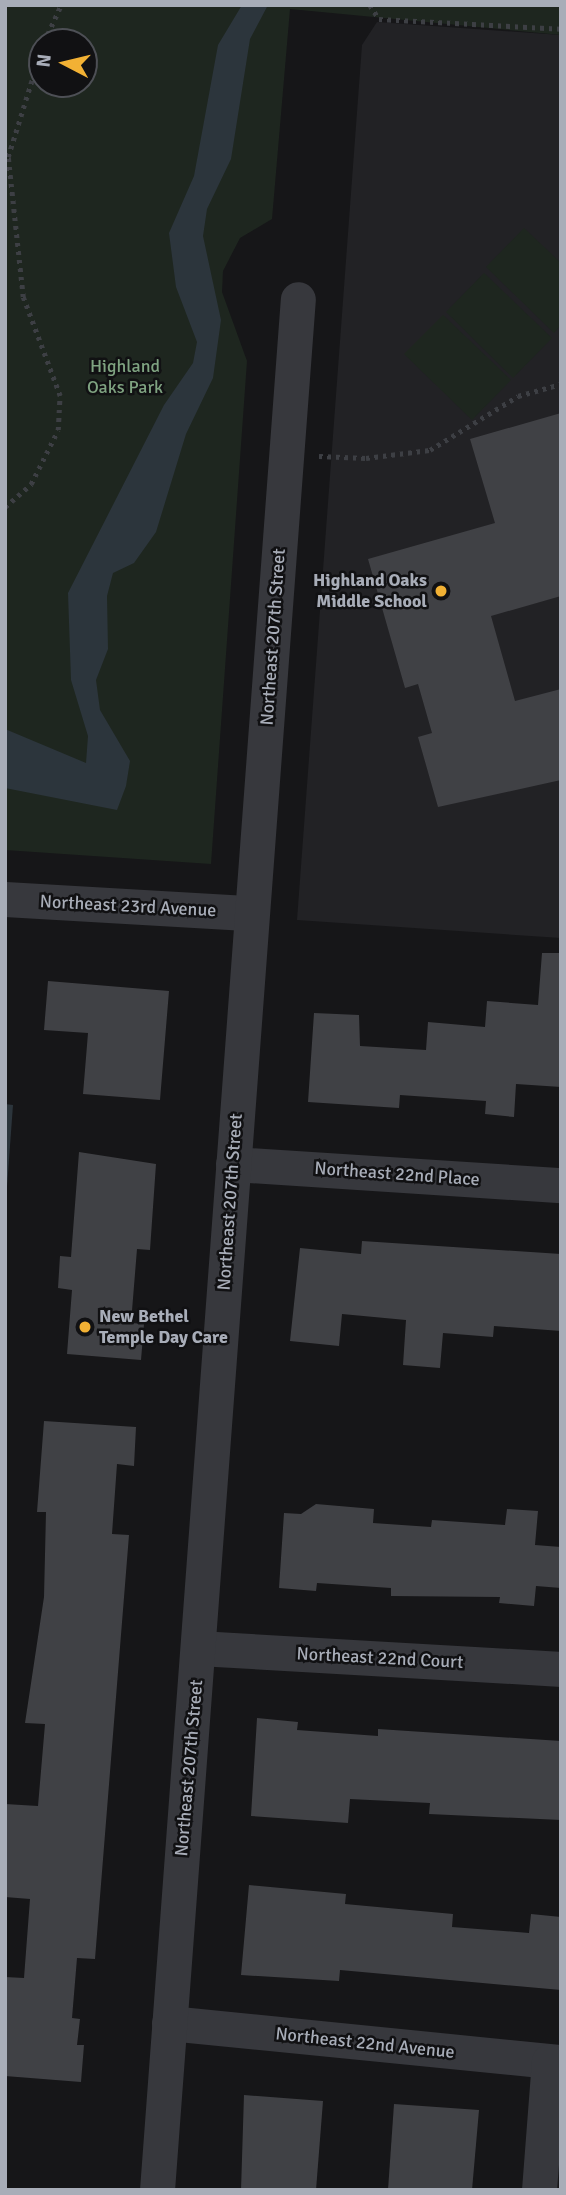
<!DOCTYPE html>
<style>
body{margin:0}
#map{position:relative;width:566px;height:2195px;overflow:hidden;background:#161618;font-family:Signika,sans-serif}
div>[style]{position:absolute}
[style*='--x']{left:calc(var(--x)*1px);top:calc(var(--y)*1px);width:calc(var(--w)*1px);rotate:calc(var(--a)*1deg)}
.built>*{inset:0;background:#222225}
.green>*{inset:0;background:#1e261f}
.water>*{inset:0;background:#2c353c}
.building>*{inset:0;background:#404145}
.path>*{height:4.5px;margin-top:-2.25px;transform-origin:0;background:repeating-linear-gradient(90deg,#3d3f44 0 3.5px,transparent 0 8.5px)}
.minor>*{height:35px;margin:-17.5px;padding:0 17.5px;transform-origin:17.5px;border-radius:17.5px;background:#37383d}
.dots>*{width:19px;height:19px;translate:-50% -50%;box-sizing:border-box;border:4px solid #111113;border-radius:50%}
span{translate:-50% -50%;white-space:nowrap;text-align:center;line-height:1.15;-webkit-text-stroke:5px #111113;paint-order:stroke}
.park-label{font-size:18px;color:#7fa381}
.poi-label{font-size:18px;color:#a8adb8;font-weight:700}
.right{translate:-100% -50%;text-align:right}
.left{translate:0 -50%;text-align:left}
.street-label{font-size:18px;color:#a8adb8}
.frame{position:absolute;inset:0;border:7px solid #a8adb8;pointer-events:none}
.north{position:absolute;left:28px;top:28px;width:70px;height:70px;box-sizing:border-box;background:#111113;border:2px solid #4d4f55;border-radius:50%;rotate:277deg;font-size:19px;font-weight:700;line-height:28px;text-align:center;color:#a8adb8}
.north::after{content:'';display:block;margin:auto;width:24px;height:32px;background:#f2b134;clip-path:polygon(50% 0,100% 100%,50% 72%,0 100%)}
</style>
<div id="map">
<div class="built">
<i style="clip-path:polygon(377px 22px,561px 35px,561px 938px,297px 920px,362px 45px)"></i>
</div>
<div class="green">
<i style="clip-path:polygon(evenodd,5px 5px,561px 5px,561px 35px,290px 9px,272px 219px,240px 238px,223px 271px,222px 292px,247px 361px,211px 864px,5px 850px,5px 5px,42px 42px,84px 42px,84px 84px,42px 84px,42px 42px)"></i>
<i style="clip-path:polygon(524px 228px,561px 263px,561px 325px,554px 333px,486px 267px)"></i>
<i style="clip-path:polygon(484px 273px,552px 338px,513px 378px,446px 312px)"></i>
<i style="clip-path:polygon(443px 315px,511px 380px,472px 420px,404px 354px)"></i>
</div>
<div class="water">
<i style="clip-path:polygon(242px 5px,268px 5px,250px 39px,231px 159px,207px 209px,203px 236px,221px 320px,213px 378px,186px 434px,156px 532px,134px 563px,113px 573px,107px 596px,108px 649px,96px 680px,100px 710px,130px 761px,126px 786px,117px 810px,5px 788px,5px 729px,86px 763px,88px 736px,71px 680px,68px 593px,164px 405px,193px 363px,197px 342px,176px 287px,169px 233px,194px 176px,218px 45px)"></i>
<i style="clip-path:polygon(5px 1104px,13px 1105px,5px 1214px)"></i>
</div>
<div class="building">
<i style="clip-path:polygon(561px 413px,561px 596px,491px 616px,515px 701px,561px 689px,561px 780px,438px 807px,418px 737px,432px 733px,418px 684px,405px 688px,368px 559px,495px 523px,470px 439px)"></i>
<i style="clip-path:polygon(542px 953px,561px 953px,561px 1087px,516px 1084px,514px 1117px,485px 1114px,486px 1101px,400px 1095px,399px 1108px,308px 1102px,314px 1013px,359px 1015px,360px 1046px,426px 1050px,428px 1022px,485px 1027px,487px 1001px,538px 1005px)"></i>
<i style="clip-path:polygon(48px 981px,169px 991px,160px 1100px,83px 1094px,88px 1033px,44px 1030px)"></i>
<i style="clip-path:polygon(79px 1152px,156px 1164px,150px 1250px,137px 1249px,131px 1323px,144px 1324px,141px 1360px,67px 1354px,72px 1290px,58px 1288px,60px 1256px,71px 1257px)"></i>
<i style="clip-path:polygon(362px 1241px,561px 1254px,561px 1331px,494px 1326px,493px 1337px,443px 1333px,440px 1368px,403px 1365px,406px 1320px,342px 1314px,339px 1346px,290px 1341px,300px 1248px,361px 1254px)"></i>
<i style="clip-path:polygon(44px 1421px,136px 1427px,134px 1466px,117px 1464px,112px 1534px,129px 1535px,95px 1959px,77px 1958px,72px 2018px,80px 2019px,77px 2045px,84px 2045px,81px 2082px,5px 2076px,5px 1977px,24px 1978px,30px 1899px,5px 1897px,5px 1804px,38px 1806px,45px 1724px,25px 1723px,44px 1597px,46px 1512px,37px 1512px)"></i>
<i style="clip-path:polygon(316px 1504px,374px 1509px,373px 1523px,431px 1527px,432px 1520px,505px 1525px,507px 1509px,538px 1511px,535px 1545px,561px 1547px,561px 1588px,536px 1586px,534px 1606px,499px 1603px,500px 1597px,391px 1596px,391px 1588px,317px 1583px,316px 1591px,279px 1588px,284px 1513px,301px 1514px)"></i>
<i style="clip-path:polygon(257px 1718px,298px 1722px,297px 1730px,378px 1736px,378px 1729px,561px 1741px,561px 1820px,429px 1814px,430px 1803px,350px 1799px,348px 1823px,251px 1816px)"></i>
<i style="clip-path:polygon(249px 1885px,346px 1894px,345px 1904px,453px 1914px,452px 1927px,529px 1933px,531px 1914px,561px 1917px,561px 1990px,340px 1970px,339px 1981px,241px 1975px)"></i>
<i style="clip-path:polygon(244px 2095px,323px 2101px,316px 2190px,241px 2190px)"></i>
<i style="clip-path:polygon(394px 2104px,479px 2110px,472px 2190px,388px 2190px)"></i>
</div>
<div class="path">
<i style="--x:370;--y:5;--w:17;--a:57"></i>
<i style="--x:379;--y:19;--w:182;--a:3.1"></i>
<i style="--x:44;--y:42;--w:41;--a:-65.3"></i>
<i style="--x:319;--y:456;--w:47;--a:2.4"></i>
<i style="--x:366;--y:458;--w:64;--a:-7.1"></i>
<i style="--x:430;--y:450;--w:103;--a:-31.5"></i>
<i style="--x:518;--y:396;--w:45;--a:-15.6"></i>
<i style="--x:5;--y:507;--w:35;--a:-41"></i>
<i style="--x:31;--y:484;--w:60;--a:-63.4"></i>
<i style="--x:58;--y:430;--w:34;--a:-87"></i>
<i style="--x:60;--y:396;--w:106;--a:-110.5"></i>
<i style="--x:23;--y:297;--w:141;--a:-96.1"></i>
<i style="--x:8;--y:157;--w:114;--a:-72.7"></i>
</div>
<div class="minor">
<i style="--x:5;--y:899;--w:246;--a:3.3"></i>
<i style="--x:233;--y:1164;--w:329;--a:3.7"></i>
<i style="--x:198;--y:1648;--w:364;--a:3.3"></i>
<i style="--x:169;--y:2023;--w:394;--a:5.7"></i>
<i style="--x:157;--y:2190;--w:1896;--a:-85.74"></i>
<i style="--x:539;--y:2190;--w:129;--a:-85.6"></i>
</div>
<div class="dots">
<i style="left:441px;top:591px;background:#f2b134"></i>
<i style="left:85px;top:1327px;background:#f2b134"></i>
</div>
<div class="park-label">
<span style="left:125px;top:377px">Highland<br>Oaks Park</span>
</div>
<div class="poi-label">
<span class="right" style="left:427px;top:591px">Highland Oaks<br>Middle School</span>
<span class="left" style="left:99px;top:1327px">New Bethel<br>Temple Day Care</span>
</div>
<div class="street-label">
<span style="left:273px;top:637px;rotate:-86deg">Northeast 207th Street</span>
<span style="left:128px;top:906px;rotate:3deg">Northeast 23rd Avenue</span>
<span style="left:397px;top:1174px;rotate:4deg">Northeast 22nd Place</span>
<span style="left:230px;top:1202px;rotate:-86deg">Northeast 207th Street</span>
<span style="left:380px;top:1658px;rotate:3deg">Northeast 22nd Court</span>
<span style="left:189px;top:1768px;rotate:-85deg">Northeast 207th Street</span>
<span style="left:365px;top:2043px;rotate:6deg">Northeast 22nd Avenue</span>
</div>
<div class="frame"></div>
<div class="north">N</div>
</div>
